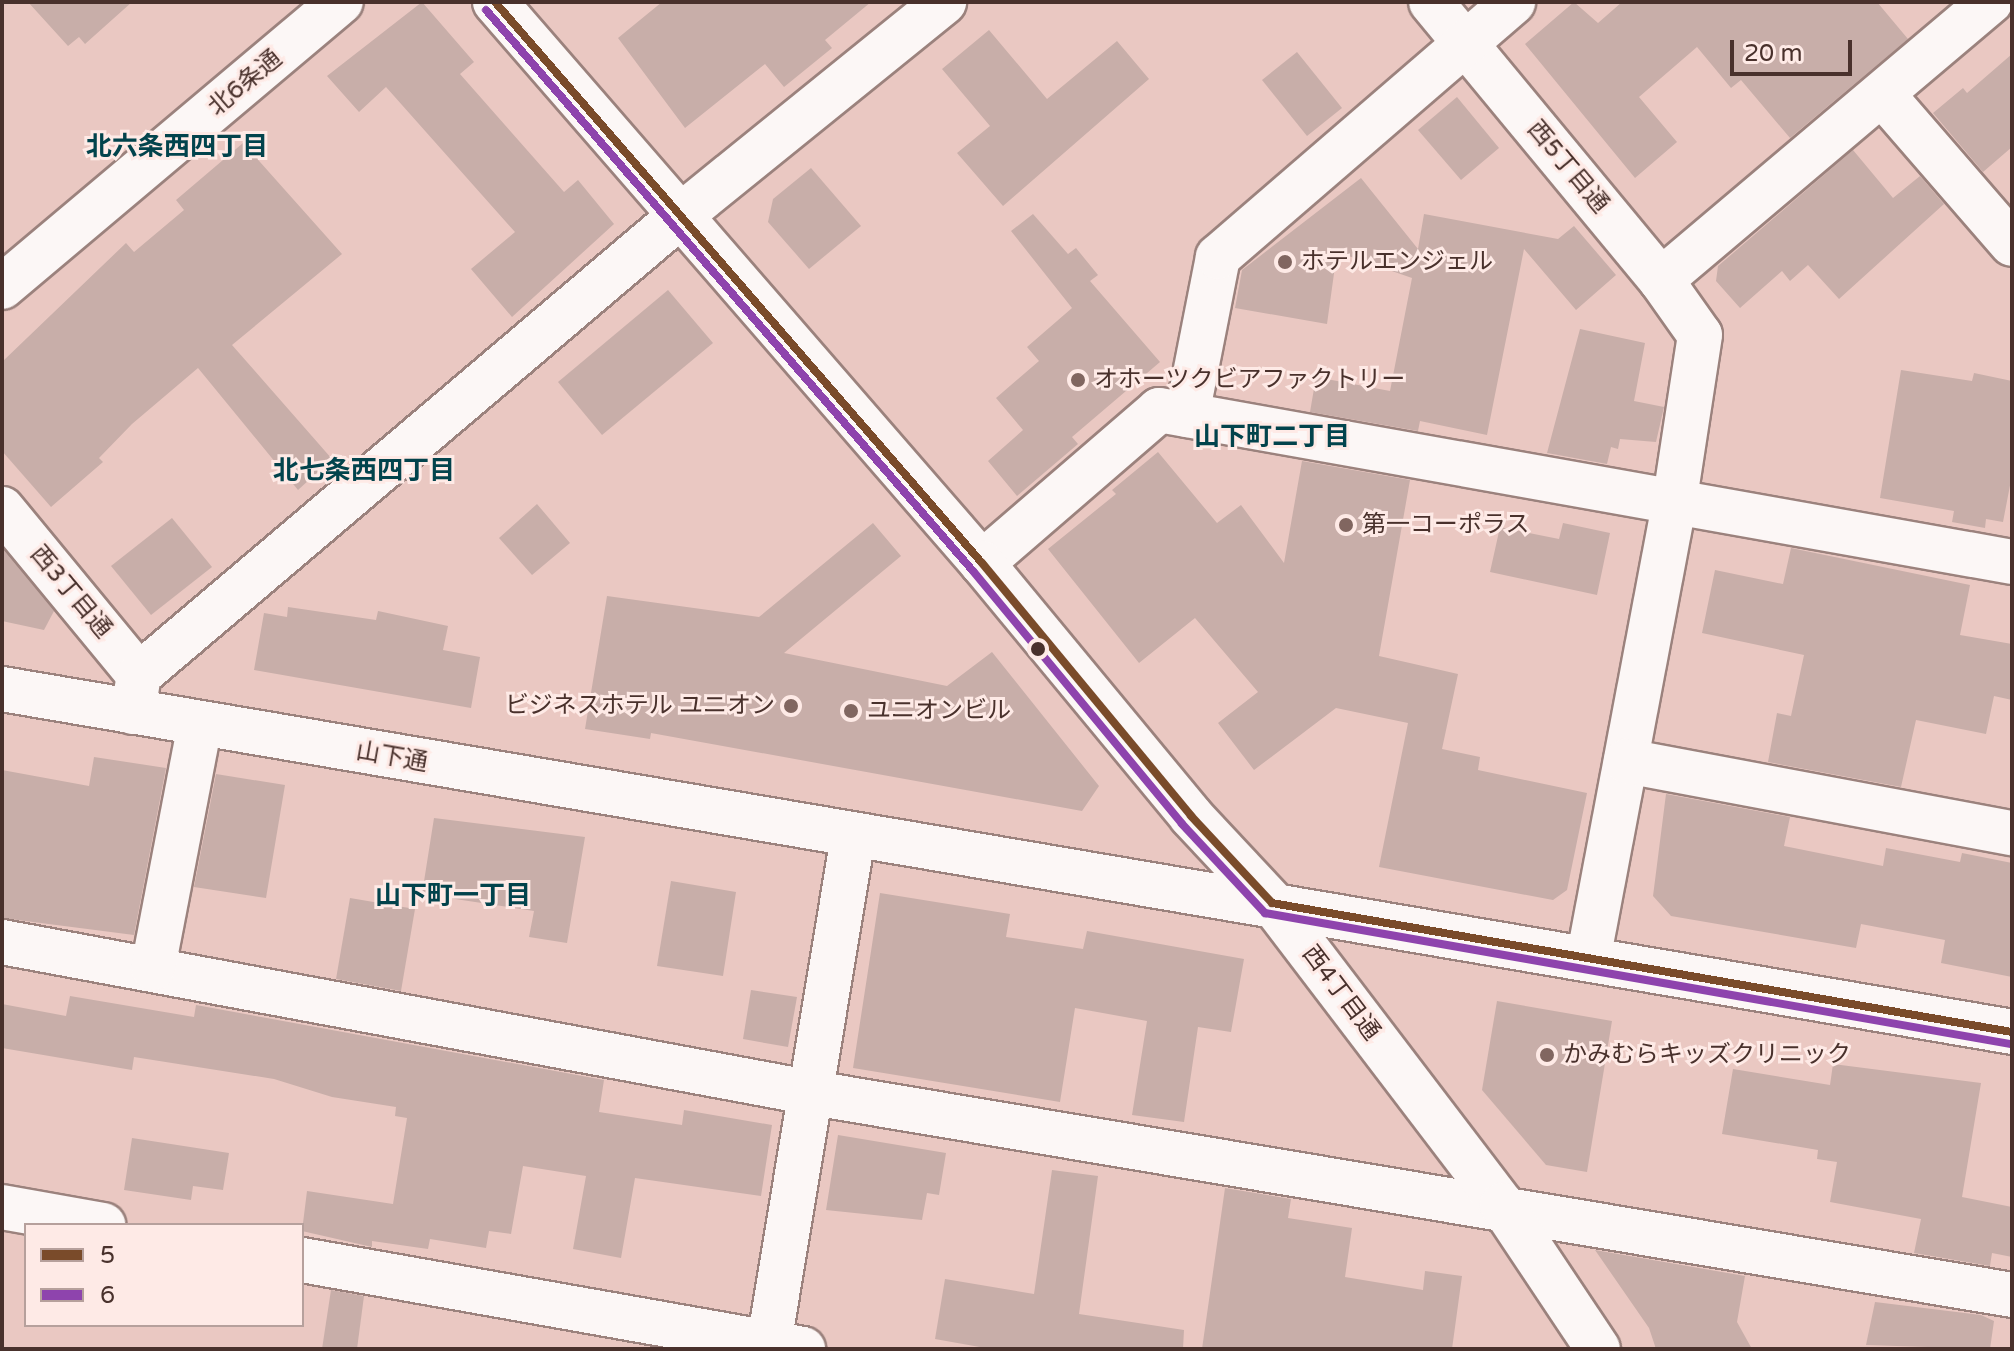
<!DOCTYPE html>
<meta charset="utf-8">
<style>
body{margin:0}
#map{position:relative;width:2014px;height:1351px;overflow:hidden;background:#eac8c2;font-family:"Varela Round","Noto Sans JP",sans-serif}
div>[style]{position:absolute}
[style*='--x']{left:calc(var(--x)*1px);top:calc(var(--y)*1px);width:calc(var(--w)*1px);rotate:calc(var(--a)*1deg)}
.building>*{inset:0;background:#c8aea9}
.roads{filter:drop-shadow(2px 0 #9b827d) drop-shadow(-2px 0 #9b827d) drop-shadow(0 2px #9b827d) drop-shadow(0 -2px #9b827d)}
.minor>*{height:44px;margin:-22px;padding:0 22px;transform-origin:22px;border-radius:22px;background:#fcf7f6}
.tertiary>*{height:44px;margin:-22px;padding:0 22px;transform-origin:22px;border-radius:22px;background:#fcf7f6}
.bus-1>*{height:8px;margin:-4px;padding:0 4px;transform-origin:4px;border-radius:4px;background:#7a4b2a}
.bus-2>*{height:8px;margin:-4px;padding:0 4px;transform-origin:4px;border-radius:4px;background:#8e44ad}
.dots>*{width:22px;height:22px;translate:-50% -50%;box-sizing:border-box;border:4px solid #feeae6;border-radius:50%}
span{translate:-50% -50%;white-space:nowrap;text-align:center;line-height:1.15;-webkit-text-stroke:6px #feeae6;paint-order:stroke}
.street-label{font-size:24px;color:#49312c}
.poi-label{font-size:24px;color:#49312c}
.left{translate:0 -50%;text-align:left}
.right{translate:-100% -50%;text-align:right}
.neighbourhood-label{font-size:26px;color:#02434c;font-weight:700}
.frame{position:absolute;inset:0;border:4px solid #49312c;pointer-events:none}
.legend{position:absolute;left:24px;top:1223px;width:280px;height:104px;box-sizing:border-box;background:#feeae6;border:2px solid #b6a09c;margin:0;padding:10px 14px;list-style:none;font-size:24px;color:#49312c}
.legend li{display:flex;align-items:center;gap:16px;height:40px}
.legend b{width:40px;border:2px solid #b6a09c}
.scale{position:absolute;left:1730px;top:40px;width:122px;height:36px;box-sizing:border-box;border:4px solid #49312c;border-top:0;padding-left:10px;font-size:24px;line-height:28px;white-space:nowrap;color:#49312c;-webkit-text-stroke:6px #feeae6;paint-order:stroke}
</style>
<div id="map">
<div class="building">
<i style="clip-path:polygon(28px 2px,132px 2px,85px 44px,79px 37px,68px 46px)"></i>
<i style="clip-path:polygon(422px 2px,474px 62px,460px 74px,564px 192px,578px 180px,614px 224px,512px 317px,471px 269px,515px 232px,386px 87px,359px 112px,327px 76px)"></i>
<i style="clip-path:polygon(662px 2px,871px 2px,825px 40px,832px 48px,784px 87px,765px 64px,685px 128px,618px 38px)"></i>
<i style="clip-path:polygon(1574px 2px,1598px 23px,1622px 2px,1877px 2px,1908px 39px,1790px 138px,1741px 80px,1731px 88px,1697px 47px,1639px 97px,1677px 142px,1635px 178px,1525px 44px)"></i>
<i style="clip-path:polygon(989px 30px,1047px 99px,1117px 41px,1149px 79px,1003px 206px,957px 153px,990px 126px,942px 69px)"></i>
<i style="clip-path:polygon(1297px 52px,1342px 108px,1307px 136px,1262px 80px)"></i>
<i style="clip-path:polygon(2012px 54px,2012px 147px,1983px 172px,1933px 113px,1963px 88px,1967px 93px)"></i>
<i style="clip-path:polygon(1457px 97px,1499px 148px,1461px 180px,1418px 130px)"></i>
<i style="clip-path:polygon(243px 143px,342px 254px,232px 345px,332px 459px,298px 490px,198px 368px,132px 424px,99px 458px,103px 462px,51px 507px,2px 451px,2px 362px,126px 243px,134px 252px,184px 210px,176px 200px)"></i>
<i style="clip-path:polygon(1853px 150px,1893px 198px,1920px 176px,1944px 204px,1839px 299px,1808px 265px,1790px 281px,1782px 271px,1740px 308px,1716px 281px,1718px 266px)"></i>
<i style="clip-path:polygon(811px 168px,861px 226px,809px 269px,768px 222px,773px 199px)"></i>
<i style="clip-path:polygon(1361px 178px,1418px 249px,1424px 214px,1558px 239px,1574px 226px,1616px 275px,1576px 310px,1524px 249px,1487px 435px,1420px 421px,1418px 431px,1310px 412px,1316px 377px,1390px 391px,1412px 278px,1337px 252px,1327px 324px,1235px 308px,1242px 270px)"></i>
<i style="clip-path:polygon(1033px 214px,1068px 254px,1076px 248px,1098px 275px,1090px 281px,1160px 362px,1072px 437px,1078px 444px,1017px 496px,988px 461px,1023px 430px,996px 398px,1039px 361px,1027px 347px,1072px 308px,1011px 231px)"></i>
<i style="clip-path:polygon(668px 290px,713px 343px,602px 435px,558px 382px)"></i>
<i style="clip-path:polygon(1580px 329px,1645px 343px,1634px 401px,1664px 407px,1656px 442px,1620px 439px,1618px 449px,1611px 447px,1607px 464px,1547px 453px)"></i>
<i style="clip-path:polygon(1901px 370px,1972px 381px,1974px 373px,2012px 381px,2012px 475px,2003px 522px,1986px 519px,1985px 528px,1952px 522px,1954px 511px,1880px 498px)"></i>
<i style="clip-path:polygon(1158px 452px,1217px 523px,1241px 505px,1284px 563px,1302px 461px,1410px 480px,1379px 656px,1458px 674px,1442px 749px,1480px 757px,1478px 770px,1587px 793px,1567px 890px,1553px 900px,1379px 867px,1408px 723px,1336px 708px,1254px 770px,1218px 723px,1258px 692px,1195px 618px,1139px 663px,1048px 549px,1116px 494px,1112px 490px)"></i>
<i style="clip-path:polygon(537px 504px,570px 543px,532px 575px,499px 538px)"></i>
<i style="clip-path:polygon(172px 518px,212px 567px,151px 615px,111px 566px)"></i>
<i style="clip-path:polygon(873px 523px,901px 556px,784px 653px,947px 686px,992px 652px,1099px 786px,1082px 811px,651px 733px,650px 739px,585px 729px,607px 596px,759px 617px)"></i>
<i style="clip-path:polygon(1563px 523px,1610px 533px,1597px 595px,1490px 572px,1500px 527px,1559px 539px)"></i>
<i style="clip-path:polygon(2px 548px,54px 611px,44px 630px,2px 621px)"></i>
<i style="clip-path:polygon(1791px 548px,1970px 585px,1960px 635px,2012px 644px,2012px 700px,1994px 696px,1986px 734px,1916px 720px,1901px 787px,1768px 762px,1777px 713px,1791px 716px,1804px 655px,1702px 633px,1715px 570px,1783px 584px)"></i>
<i style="clip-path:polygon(288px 607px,376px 620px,378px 611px,448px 626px,443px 650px,480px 657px,471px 708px,254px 670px,264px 613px,287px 617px)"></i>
<i style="clip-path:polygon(94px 757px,166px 768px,134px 935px,2px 918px,2px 770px,89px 786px)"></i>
<i style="clip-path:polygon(216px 774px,285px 785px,266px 898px,194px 887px)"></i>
<i style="clip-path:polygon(1666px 794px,1790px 817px,1784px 846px,1883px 866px,1886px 848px,1960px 862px,1962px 853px,2012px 863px,2012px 977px,1941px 963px,1945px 940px,1861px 924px,1856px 948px,1671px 916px,1653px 896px)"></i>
<i style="clip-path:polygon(434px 818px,585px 837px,567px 943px,529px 937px,534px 911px,422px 894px)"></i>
<i style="clip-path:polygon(671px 881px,736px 892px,723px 976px,657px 966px)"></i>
<i style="clip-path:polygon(880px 893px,1010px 914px,1006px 937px,1083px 949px,1087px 931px,1244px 959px,1231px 1032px,1198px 1027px,1184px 1122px,1132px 1115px,1147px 1021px,1075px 1008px,1060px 1102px,853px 1068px)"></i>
<i style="clip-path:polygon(350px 898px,415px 909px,401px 991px,336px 979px)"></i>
<i style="clip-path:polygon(751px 990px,797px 997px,788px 1047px,743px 1039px)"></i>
<i style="clip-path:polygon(70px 996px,194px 1017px,196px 1005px,604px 1080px,599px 1112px,682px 1125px,684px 1110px,772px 1125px,761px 1196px,635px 1178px,621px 1258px,573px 1249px,586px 1176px,523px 1166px,511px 1234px,489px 1231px,486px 1248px,430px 1239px,428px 1249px,372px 1241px,372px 1247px,302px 1231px,307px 1191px,393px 1204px,407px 1118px,395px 1116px,396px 1107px,332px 1097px,274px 1079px,134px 1057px,132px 1070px,2px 1048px,2px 1004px,66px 1016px)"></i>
<i style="clip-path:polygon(1497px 1001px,1612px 1021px,1587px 1172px,1546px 1165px,1482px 1090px)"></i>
<i style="clip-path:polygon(1833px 1064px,1981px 1083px,1962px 1197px,2012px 1207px,2012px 1257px,1992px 1253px,1990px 1266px,1914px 1253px,1921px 1219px,1830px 1202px,1837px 1162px,1817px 1159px,1818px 1150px,1722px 1134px,1733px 1069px,1830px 1085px)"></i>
<i style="clip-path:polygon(838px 1135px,946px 1153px,939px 1195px,927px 1193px,922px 1220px,826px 1210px)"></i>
<i style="clip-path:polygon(132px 1138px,229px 1153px,223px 1190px,193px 1186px,191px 1200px,124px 1190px)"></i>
<i style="clip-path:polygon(1052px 1170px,1098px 1176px,1079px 1314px,1184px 1330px,1183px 1349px,991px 1349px,935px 1339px,945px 1279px,1034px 1294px)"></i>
<i style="clip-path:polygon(1225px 1188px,1291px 1199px,1288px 1218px,1352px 1228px,1345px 1277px,1423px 1290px,1425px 1271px,1462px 1276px,1452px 1349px,1202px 1349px)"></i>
<i style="clip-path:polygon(1595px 1250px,1745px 1276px,1737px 1322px,1752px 1349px,1656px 1349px,1649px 1328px)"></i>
<i style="clip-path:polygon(331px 1290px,364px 1296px,357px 1349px,322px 1349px)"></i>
<i style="clip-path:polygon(1875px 1302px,1981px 1315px,1994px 1321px,1990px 1349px,1866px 1345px)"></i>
</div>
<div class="roads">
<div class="minor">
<i style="--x:1431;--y:2;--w:361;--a:50.4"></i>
<i style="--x:1661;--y:280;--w:67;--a:54.7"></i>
<i style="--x:1700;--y:335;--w:172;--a:98.7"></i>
<i style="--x:1674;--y:505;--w:461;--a:100.7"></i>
<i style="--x:1883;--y:95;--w:197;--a:49.1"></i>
<i style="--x:1661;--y:280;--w:431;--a:-40.2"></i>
<i style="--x:2;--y:287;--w:443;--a:-40.1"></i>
<i style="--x:1187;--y:415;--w:161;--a:-78.9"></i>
<i style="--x:1218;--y:257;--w:390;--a:-40.8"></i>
<i style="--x:2;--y:509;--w:215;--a:50.5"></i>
<i style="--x:982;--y:563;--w:234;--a:-40.8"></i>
<i style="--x:1159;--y:410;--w:866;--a:10.1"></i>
<i style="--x:133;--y:712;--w:37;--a:-81"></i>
<i style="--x:139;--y:675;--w:709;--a:-40.31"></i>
<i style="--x:680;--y:216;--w:340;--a:-39"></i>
<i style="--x:1626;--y:761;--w:393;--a:10.6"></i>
<i style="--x:2;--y:942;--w:825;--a:10.55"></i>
<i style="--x:813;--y:1093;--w:1216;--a:9.56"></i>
<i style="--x:153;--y:968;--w:249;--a:-79.1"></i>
<i style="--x:2;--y:1207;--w:103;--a:10.1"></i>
<i style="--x:302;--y:1260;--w:509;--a:10.07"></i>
<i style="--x:768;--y:1349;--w:519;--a:-80.57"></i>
</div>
<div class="tertiary">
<i style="--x:495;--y:2;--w:743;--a:49.04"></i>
<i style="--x:982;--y:563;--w:328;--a:50.4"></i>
<i style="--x:1191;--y:816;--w:119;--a:47"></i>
<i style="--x:1272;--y:903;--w:380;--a:52.7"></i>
<i style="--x:1502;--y:1205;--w:173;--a:56.3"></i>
<i style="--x:2;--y:689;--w:2039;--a:9.68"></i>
</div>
</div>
<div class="bus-1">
<i style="--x:495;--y:2;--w:743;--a:49.04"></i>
<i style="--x:982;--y:563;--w:328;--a:50.4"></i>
<i style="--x:1191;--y:816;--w:119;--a:47"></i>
<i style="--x:1272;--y:903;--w:751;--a:9.89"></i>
</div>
<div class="bus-2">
<i style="--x:486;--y:10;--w:743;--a:49.04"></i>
<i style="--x:973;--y:571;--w:328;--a:50.4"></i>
<i style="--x:1182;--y:824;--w:122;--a:47"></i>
<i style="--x:1265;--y:913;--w:756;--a:9.97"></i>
</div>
<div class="dots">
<i style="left:1285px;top:262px;background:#816660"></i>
<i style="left:1078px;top:380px;background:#816660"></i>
<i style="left:1346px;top:525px;background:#816660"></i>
<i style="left:1038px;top:649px;background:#49312c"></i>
<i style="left:791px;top:706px;background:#816660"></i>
<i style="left:851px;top:711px;background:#816660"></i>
<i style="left:1547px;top:1055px;background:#816660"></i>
</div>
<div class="street-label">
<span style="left:245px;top:83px;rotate:-40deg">北6条通</span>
<span style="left:1568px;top:167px;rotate:50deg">西5丁目通</span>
<span style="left:71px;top:592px;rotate:50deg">西3丁目通</span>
<span style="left:392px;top:757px;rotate:10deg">山下通</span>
<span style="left:1341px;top:993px;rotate:53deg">西4丁目通</span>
</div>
<div class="poi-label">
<span class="left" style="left:1301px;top:262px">ホテルエンジェル</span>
<span class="left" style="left:1094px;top:380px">オホーツクビアファクトリー</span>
<span class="left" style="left:1362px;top:525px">第一コーポラス</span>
<span class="right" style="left:775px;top:706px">ビジネスホテル ユニオン</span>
<span class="left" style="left:867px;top:711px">ユニオンビル</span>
<span class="left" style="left:1563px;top:1055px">かみむらキッズクリニック</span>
</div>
<div class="neighbourhood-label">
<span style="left:177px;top:147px">北六条西四丁目</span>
<span style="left:1272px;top:437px">山下町二丁目</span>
<span style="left:364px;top:471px">北七条西四丁目</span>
<span style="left:453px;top:896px">山下町一丁目</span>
</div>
<div class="frame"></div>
<ul class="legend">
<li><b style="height:10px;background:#7a4b2a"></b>5</li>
<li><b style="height:10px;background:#8e44ad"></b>6</li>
</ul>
<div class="scale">20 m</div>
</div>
